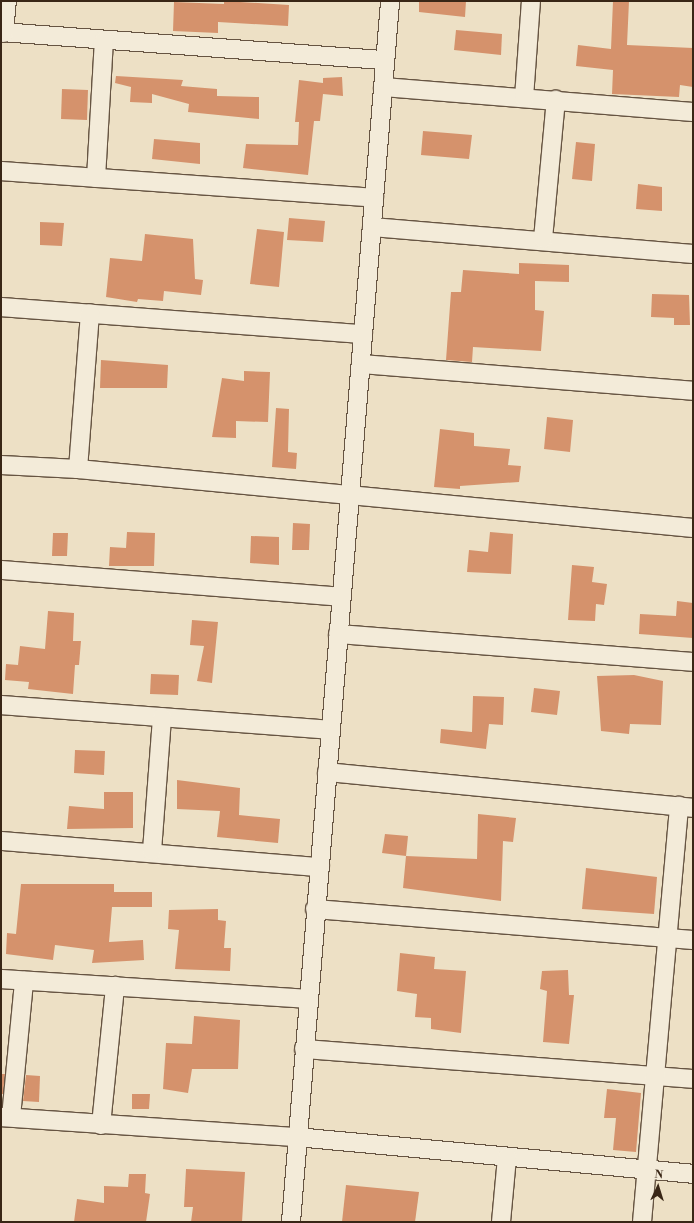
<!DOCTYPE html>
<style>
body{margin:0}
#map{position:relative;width:694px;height:1223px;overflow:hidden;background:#ede0c5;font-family:"Libre Bodoni",serif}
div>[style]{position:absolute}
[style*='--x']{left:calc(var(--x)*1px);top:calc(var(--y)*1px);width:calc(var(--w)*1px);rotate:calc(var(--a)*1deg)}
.building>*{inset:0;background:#d5926c}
.roads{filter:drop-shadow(1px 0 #665442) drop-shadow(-1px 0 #665442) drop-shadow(0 1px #665442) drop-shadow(0 -1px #665442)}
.minor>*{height:18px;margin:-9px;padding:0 9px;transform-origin:9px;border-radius:9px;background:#f3ebd9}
span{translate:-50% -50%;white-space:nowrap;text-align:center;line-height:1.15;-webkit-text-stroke:3px #f3ebd9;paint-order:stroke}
.frame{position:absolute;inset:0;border:2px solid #392616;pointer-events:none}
.north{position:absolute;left:638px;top:1167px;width:40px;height:40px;-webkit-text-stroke:3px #f3ebd9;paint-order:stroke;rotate:4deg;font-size:11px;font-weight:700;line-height:16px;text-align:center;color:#392616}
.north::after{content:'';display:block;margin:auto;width:14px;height:18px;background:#392616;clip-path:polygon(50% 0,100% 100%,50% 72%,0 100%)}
</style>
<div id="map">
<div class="building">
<i style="clip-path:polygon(224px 1px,289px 5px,288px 26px,218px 22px,218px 33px,173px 31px,174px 2px,224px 4px)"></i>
<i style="clip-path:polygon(419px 1px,466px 1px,465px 17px,419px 12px)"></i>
<i style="clip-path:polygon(613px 1px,629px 1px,627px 45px,693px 48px,693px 87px,680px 85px,679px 97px,612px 94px,613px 70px,576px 66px,578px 45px,611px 49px)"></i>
<i style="clip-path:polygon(456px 30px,502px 34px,501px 55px,454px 50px)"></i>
<i style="clip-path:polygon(116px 76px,183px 80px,181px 86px,217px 89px,217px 96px,259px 97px,259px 119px,188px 112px,189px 104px,152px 94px,152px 103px,130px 102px,131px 87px,115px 83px)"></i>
<i style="clip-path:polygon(342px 77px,343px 96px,323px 94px,320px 121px,314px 121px,308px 175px,243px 168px,246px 144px,298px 145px,299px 122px,295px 122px,299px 80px,323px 83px,323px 78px)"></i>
<i style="clip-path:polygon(62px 89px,88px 90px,87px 120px,61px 119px)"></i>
<i style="clip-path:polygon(423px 131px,472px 135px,469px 159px,421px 155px)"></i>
<i style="clip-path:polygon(154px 139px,200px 143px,200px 164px,152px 159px)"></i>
<i style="clip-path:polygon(576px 142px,595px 144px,592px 181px,572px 179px)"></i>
<i style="clip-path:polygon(638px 184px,662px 187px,662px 211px,636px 209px)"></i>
<i style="clip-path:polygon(289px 218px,325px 221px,323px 242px,287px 240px)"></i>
<i style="clip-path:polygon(40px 222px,64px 223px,62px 246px,40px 245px)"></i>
<i style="clip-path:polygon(257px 229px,284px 232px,279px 287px,250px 284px)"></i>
<i style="clip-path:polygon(145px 234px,193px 239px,195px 279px,203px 280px,201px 295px,164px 291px,163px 301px,138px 299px,137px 302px,106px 297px,110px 258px,142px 261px)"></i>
<i style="clip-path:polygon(519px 263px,569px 265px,569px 282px,535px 281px,535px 310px,544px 311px,541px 351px,473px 347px,472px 362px,446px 360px,451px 292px,461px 292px,463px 270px,519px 274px)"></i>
<i style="clip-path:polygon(652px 294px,689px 295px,690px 325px,674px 325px,674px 318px,651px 317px)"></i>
<i style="clip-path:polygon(101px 360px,168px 365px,167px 388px,100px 388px)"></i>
<i style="clip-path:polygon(244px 371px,270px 372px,268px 422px,236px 421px,236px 438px,212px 437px,222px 378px,244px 381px)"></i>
<i style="clip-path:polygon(276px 408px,289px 409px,288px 452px,297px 453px,296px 469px,272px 467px)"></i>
<i style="clip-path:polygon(547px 417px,573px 420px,570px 452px,544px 449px)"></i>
<i style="clip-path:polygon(440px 429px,474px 433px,474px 446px,510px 449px,508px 465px,521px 466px,519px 482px,460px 486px,460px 489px,434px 487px)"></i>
<i style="clip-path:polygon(293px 523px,310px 524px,309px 550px,292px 550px)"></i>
<i style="clip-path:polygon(127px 532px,155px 533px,154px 566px,109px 566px,110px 547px,126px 548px)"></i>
<i style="clip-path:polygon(490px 532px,513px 534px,511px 574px,467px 572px,469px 550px,488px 552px)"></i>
<i style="clip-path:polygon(53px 533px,68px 533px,67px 556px,52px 556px)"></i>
<i style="clip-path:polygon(251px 536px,279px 537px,279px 565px,250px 563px)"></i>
<i style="clip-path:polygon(572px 565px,594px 567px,592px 582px,607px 584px,604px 605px,596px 604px,595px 621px,568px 620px)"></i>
<i style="clip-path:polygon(677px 601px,693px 603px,693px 638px,639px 634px,640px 614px,676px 616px)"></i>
<i style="clip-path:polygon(48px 611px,74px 613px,73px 641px,81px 641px,79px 665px,75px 665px,73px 694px,28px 689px,29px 682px,5px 680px,6px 664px,18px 665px,20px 646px,45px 649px)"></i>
<i style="clip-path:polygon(192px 620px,218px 622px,212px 683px,197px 681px,204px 646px,190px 645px)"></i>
<i style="clip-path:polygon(151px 674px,179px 675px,178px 695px,150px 694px)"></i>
<i style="clip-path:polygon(634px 675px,663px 681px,661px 725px,630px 724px,629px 734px,601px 731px,597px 676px)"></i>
<i style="clip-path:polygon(534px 688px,560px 691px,557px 715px,531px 712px)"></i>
<i style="clip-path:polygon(473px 696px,504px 697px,503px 725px,489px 724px,486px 749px,440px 743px,441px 729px,472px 732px)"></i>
<i style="clip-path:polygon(75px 750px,105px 751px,104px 775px,74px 773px)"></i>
<i style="clip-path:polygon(177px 780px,240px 788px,239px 815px,280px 819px,278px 843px,217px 837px,220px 811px,177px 809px)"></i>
<i style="clip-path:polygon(104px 792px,133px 792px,133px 828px,67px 829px,69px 806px,104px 809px)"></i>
<i style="clip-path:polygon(478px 814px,516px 818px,513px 842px,503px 841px,501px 901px,403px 888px,406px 856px,477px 859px)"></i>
<i style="clip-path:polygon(385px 834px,408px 836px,406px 856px,382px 853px)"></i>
<i style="clip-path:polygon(586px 868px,657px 877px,654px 914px,582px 909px)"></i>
<i style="clip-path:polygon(21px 884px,114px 884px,114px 892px,152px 892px,152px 907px,112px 907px,109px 942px,143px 940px,144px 960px,92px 963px,94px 950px,55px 945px,53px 960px,6px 954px,7px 933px,16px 934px)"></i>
<i style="clip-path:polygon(218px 909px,218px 920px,226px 921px,224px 948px,231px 948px,230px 971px,175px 969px,179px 930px,168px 929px,169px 910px)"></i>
<i style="clip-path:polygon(400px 953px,435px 957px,434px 969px,466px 971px,461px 1033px,431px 1029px,431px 1018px,415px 1017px,417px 994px,397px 991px)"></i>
<i style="clip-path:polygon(568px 970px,569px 995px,574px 995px,569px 1044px,543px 1042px,547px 991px,540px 989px,542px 971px)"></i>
<i style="clip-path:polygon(194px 1016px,240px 1020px,238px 1069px,192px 1069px,188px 1093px,163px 1089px,166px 1043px,192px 1044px)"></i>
<i style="clip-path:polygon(1px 1074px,5px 1074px,3px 1094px,1px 1094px)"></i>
<i style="clip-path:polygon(26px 1075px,40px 1076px,39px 1102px,23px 1101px)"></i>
<i style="clip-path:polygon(607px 1089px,641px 1093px,636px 1152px,613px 1150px,616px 1118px,604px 1118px)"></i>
<i style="clip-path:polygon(132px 1094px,150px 1094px,149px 1109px,132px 1109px)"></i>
<i style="clip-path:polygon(186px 1169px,245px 1172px,242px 1222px,191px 1222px,193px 1207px,184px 1207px)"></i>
<i style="clip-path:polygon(129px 1174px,146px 1174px,145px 1193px,150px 1194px,146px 1222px,74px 1222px,77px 1199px,104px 1203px,104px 1186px,128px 1187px)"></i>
<i style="clip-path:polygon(346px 1185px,419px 1192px,415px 1222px,342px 1222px)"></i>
</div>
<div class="roads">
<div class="minor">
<i style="--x:1;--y:32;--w:385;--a:4.2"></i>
<i style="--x:4;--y:33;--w:32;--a:-85"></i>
<i style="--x:383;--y:87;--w:311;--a:4.6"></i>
<i style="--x:524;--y:98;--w:97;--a:-85.9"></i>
<i style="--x:1;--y:171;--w:374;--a:4.1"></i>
<i style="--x:96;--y:178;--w:138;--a:-86.7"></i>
<i style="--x:372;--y:227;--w:322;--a:4.8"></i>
<i style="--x:543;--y:239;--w:140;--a:-84.7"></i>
<i style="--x:1;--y:307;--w:363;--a:4.3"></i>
<i style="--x:361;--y:364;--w:333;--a:4.6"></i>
<i style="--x:1;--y:465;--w:77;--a:3"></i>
<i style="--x:78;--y:469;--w:618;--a:5.48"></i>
<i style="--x:78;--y:469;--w:156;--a:-85.6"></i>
<i style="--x:1;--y:570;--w:341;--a:4.5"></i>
<i style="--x:338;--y:634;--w:356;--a:4.5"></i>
<i style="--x:1;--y:705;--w:330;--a:4.3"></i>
<i style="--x:327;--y:772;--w:368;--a:5.6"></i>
<i style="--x:1;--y:841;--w:320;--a:4.7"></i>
<i style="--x:152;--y:851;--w:134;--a:-85.7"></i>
<i style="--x:315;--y:909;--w:379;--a:4.7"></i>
<i style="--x:1;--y:979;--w:308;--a:3.7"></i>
<i style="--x:304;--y:1049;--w:390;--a:4.4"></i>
<i style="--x:1;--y:1117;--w:296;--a:3.9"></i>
<i style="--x:296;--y:1137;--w:399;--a:5.3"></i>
<i style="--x:11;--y:1117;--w:137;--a:-84.5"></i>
<i style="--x:101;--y:1125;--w:140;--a:-84.2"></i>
<i style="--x:291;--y:1222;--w:1225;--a:-85.36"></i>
<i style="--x:501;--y:1222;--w:65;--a:-84.7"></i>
<i style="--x:642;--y:1222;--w:418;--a:-84.9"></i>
</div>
</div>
<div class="frame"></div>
<div class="north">N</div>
</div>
